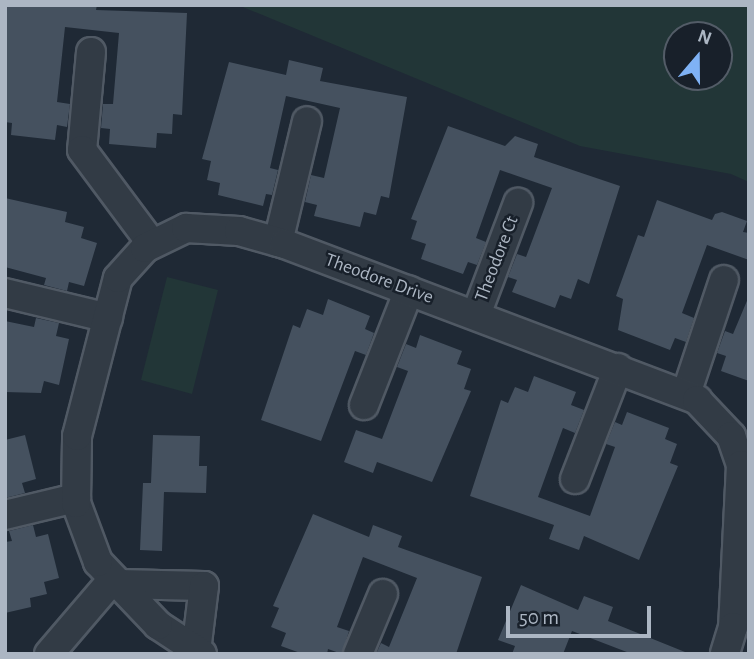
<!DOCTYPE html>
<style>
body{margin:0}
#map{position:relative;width:754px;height:659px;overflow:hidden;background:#1f2935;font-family:"Alegreya Sans",sans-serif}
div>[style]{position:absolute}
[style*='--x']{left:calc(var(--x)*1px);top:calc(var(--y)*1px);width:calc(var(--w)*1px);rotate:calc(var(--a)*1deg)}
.green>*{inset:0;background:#223637}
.building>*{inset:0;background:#45515f}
.roads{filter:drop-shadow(2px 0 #505964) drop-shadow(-2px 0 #505964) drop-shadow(0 2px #505964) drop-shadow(0 -2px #505964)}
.minor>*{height:28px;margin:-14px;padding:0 14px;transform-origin:14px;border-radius:14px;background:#323b45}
span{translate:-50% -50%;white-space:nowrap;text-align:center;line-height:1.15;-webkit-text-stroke:5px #18202a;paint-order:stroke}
.street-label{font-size:19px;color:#acb6c3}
.frame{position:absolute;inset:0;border:7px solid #acb6c3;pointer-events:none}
.north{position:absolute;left:663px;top:21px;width:70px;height:70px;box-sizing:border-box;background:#18202a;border:2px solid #535c67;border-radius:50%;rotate:20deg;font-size:19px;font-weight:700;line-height:28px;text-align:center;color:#acb6c3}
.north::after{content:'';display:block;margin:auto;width:24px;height:32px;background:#7fb2f5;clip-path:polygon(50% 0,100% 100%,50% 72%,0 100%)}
.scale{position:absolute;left:506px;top:606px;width:145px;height:32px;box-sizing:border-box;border:4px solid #acb6c3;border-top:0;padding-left:9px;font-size:21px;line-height:24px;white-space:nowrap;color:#acb6c3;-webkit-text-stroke:5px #18202a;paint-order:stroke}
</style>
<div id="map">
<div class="green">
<i style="clip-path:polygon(evenodd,238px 5px,749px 5px,749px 182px,731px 174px,580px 146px,238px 5px,677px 35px,719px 35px,719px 77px,677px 77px,677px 35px)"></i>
<i style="clip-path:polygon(167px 277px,218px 290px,192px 394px,141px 380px)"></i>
</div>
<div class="building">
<i style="clip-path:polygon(5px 5px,97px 5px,96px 10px,187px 13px,182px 115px,173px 114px,172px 134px,157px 133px,156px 148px,109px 144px,110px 129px,101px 128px,103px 104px,113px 104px,119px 33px,65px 27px,57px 102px,70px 104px,67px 127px,57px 125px,55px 140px,11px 135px,12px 123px,5px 122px)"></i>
<i style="clip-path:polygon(289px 60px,323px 68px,320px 81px,407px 97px,389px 198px,381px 196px,376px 215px,364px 212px,360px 227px,314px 216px,317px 205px,305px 202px,311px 175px,324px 178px,340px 108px,286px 96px,270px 168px,278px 170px,272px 195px,266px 194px,263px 206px,218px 195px,220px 183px,207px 180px,211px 161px,202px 159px,229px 62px,286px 75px)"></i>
<i style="clip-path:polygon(448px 126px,505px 146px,515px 136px,538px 144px,534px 157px,620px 186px,589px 284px,578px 279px,571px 299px,560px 295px,555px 308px,512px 292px,517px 280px,508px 277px,517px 254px,526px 257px,552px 188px,500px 170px,476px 238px,486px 242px,477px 265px,468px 262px,463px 274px,421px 259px,426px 244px,411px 239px,417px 221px,411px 219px)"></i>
<i style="clip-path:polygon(5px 198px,67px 212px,65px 222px,84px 227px,81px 238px,97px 243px,84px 286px,69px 282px,67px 291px,44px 285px,46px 278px,5px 267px)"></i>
<i style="clip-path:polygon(657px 200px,712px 220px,715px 214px,722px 212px,747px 221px,743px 232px,749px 233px,749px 260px,707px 245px,682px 313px,694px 318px,686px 342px,675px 338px,670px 350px,618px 330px,623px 299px,616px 296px,638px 235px,644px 237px)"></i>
<i style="clip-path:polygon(749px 296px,749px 381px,721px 371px,726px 356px,717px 353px,725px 331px,733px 334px)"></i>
<i style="clip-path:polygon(328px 299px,370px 316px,365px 329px,374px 333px,366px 355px,355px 351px,321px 441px,261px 420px,293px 325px,300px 328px,307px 309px,323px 315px)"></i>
<i style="clip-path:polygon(36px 318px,59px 323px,56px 336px,69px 339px,59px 385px,44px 381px,41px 393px,5px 392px,5px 321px,34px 327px)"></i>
<i style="clip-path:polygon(420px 335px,462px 351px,457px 364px,471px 369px,464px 389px,471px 391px,432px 482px,377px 462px,373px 473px,344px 462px,356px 430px,382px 439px,408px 371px,397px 367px,406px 344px,416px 348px)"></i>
<i style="clip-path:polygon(534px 376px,576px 392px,571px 405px,584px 410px,575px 433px,563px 428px,538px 497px,590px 516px,615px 447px,606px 444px,615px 422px,622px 425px,627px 412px,669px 428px,665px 439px,677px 444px,670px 463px,678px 466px,639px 560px,584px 536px,579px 550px,549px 539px,554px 525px,470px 496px,501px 400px,508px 403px,515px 387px,528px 392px)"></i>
<i style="clip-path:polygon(25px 435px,36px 479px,22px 483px,25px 493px,5px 498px,5px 440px)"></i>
<i style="clip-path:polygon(153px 435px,200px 436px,199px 466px,207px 466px,206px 493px,164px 492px,162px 551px,140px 550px,143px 483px,151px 483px)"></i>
<i style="clip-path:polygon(313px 514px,369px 537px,373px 525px,402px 536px,398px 547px,482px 577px,456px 654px,376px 654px,381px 643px,389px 647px,417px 578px,363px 557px,337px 627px,349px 631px,342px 654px,328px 649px,327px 654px,303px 654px,281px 646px,286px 633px,271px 627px,279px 608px,273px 606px)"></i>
<i style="clip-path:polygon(33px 525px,36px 537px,48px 534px,59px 578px,44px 582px,47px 594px,30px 598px,31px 607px,5px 613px,5px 542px,12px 541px,9px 531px)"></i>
<i style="clip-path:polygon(521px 585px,578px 610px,584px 596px,613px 607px,608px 621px,690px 654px,632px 654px,572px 631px,563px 654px,512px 654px,515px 646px,498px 640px)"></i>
</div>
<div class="roads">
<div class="minor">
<i style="--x:91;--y:52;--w:98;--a:95.2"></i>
<i style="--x:82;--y:150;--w:117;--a:53.3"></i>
<i style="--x:278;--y:242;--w:124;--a:-76.5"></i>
<i style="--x:5;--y:293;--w:106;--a:13.6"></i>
<i style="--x:476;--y:315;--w:120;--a:-69.4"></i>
<i style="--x:686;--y:394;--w:120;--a:-71.6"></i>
<i style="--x:364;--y:405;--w:123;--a:-68.6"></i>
<i style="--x:575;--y:479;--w:119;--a:-68.8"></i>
<i style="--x:5;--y:515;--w:73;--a:-13.5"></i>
<i style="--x:118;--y:584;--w:86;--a:1.3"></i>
<i style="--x:204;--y:586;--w:65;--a:97"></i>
<i style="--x:49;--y:654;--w:99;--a:-49.5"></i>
<i style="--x:202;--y:654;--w:53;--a:-146.6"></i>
<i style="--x:158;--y:625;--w:87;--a:-133.6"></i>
<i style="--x:98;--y:562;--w:63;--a:-110.4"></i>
<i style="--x:76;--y:503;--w:67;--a:-89.1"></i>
<i style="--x:77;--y:436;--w:163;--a:-75.5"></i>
<i style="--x:118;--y:278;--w:40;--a:-48"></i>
<i style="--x:145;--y:248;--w:46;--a:-26"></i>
<i style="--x:186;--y:228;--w:53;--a:3.2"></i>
<i style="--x:239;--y:231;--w:48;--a:15.8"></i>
<i style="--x:285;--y:244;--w:441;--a:20.7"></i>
<i style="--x:697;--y:400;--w:50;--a:46.6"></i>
<i style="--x:731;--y:436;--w:31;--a:71"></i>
<i style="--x:741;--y:465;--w:162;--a:92.8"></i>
<i style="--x:733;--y:627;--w:28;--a:107"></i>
<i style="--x:358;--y:654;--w:65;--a:-67.4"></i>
</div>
</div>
<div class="street-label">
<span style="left:497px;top:259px;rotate:-69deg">Theodore Ct</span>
<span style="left:379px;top:279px;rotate:20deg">Theodore Drive</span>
</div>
<div class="frame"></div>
<div class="north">N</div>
<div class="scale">50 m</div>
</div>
